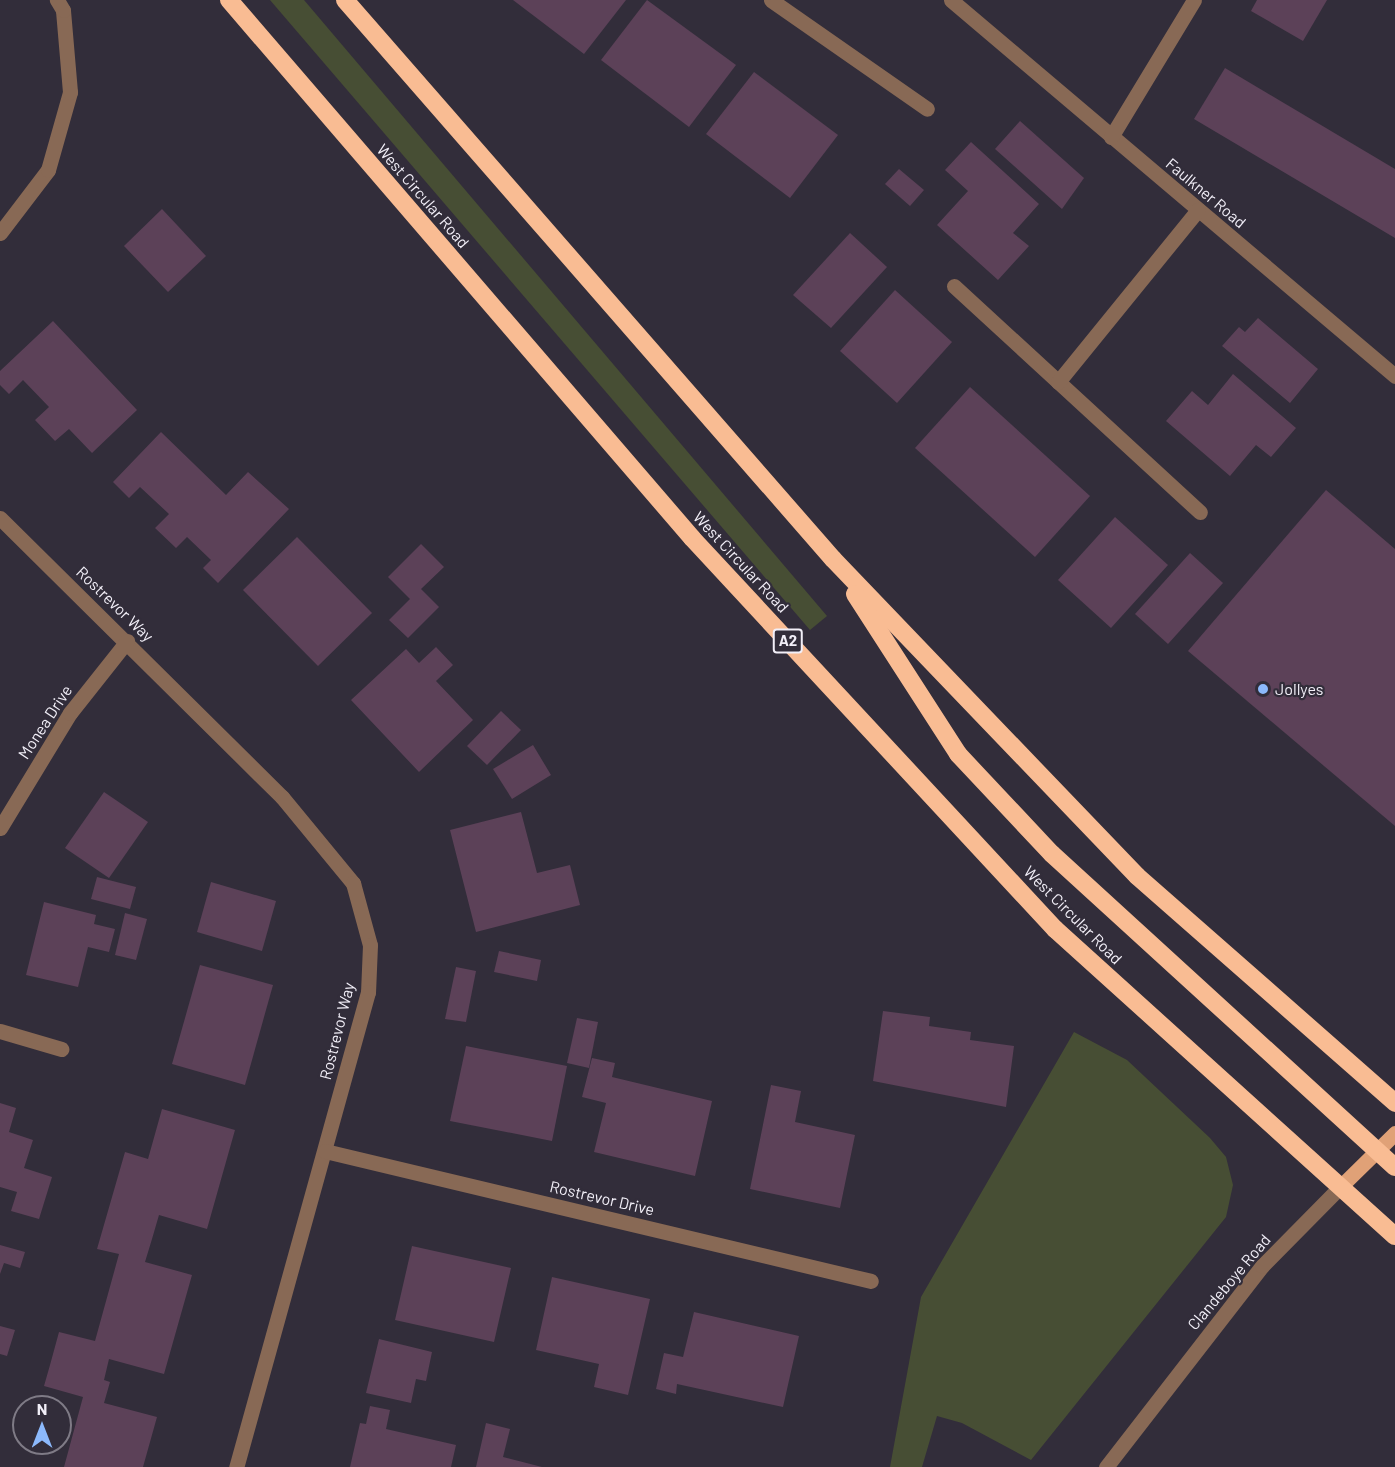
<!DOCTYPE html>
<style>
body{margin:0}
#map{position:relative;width:1395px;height:1467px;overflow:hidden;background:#322d3a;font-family:Barlow,sans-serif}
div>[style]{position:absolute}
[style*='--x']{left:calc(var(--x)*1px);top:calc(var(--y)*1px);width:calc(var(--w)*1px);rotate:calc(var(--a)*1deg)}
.green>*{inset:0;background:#474e34}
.building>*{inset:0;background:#5c4158}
.minor>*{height:15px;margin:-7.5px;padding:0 7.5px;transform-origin:7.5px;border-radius:7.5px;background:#886955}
.major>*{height:15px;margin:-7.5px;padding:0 7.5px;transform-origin:7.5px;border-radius:7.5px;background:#e0a177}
.highway>*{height:18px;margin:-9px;padding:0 9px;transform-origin:9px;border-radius:9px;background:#f9bc93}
.dots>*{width:16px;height:16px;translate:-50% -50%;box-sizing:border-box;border:3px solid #322d3a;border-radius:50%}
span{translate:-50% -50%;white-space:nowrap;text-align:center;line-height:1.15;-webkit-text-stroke:4.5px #322d3a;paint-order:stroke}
.shield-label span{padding:2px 4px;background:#322d3a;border:2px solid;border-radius:4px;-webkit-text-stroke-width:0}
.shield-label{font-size:15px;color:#f2eff8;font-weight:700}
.street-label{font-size:16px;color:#f2eff8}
.poi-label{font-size:16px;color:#f2eff8}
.left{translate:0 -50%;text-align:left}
.north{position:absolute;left:12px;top:1395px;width:60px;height:60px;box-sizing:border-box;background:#322d3a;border:2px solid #7f7b86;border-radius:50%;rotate:0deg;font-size:16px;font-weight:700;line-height:24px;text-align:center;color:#f2eff8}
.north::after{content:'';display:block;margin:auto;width:21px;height:27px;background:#8cb9fc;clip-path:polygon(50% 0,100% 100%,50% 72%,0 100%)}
</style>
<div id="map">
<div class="green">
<i style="clip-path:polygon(270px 0,304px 0,827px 616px,810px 630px)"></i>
<i style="clip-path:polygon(1074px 1032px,1127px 1060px,1210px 1138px,1226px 1157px,1233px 1185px,1226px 1217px,1031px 1460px,962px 1423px,937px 1416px,922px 1467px,890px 1467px,921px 1297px)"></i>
</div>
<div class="building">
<i style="clip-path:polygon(513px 0,626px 0,584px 54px)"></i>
<i style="clip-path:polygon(647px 0,736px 65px,689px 127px,601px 60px)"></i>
<i style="clip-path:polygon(1257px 0,1327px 0,1303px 41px,1251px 11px)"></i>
<i style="clip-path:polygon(1225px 68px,1395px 169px,1395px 238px,1194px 119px)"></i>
<i style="clip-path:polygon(754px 72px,838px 135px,790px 198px,706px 134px)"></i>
<i style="clip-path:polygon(1020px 121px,1084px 178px,1062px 209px,995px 149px)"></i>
<i style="clip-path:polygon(971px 142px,1039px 204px,1013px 233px,1029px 246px,998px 280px,937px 225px,968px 191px,945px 170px)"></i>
<i style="clip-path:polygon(899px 169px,924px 190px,910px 206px,885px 184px)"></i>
<i style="clip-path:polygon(162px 209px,206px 256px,168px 292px,124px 246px)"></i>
<i style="clip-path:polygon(850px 233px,887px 267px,831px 328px,793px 295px)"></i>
<i style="clip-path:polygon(895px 290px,952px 342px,897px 403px,840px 351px)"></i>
<i style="clip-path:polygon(1258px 318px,1318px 369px,1290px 403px,1222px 346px,1239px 327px,1245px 332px)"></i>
<i style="clip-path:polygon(53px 321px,137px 410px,92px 453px,69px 429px,55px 441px,35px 420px,49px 407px,23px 380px,9px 394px,0 385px,0 371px)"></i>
<i style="clip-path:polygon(1233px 374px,1296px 428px,1271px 457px,1256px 445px,1230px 476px,1166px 421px,1192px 391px,1208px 405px)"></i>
<i style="clip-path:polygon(970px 387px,1090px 496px,1035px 557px,915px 448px)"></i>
<i style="clip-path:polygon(161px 432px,226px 495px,248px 472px,289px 509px,218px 583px,203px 568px,211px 560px,187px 537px,176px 548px,155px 528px,169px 514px,140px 487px,129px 498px,113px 482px)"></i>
<i style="clip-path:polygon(1326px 490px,1395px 549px,1395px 826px,1188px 651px)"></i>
<i style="clip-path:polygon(1115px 517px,1168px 565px,1111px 628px,1058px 580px)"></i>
<i style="clip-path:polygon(297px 537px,372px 613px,318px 666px,243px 590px)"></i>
<i style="clip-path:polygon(421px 544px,444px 567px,421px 589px,439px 607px,408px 638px,389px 620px,410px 599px,388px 577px)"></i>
<i style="clip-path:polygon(1190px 553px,1223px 583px,1168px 644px,1135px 614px)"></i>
<i style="clip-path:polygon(436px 647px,453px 665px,436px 681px,473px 720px,419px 772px,351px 700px,406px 649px,419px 663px)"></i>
<i style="clip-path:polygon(501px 711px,521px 730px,487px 765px,467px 746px)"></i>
<i style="clip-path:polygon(533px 745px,551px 775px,512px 799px,493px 769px)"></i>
<i style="clip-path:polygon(104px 792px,148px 822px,109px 878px,65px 848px)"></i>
<i style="clip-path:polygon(521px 812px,537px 873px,570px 865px,580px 905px,476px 932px,450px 830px)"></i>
<i style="clip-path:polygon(97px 877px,136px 887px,130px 909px,91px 899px)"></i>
<i style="clip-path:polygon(211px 882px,276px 901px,262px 951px,197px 932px)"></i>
<i style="clip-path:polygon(44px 902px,96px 915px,94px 924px,115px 929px,109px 952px,88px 947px,78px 987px,26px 975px)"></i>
<i style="clip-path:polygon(125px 913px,147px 919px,136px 960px,115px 955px)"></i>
<i style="clip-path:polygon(499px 951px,541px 960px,537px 981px,494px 972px)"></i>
<i style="clip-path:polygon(200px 965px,273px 985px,245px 1085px,172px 1064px)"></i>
<i style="clip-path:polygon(456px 967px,476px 971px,466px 1022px,445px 1019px)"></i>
<i style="clip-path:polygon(883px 1011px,930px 1017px,929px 1026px,971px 1032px,970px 1040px,1014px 1046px,1006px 1107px,873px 1081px)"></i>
<i style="clip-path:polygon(577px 1018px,598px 1022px,589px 1068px,567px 1063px)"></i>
<i style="clip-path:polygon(466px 1046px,567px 1066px,552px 1141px,450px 1121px)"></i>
<i style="clip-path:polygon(592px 1058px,615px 1063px,612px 1077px,712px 1101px,695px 1176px,594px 1152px,606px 1103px,582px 1097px)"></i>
<i style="clip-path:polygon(771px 1085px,801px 1091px,795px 1122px,855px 1135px,840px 1208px,750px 1189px)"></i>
<i style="clip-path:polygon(0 1103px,16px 1108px,9px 1132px,33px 1140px,24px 1168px,52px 1177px,39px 1219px,11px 1211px,17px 1192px,0 1187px)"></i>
<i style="clip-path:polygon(162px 1109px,235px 1130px,207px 1229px,159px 1215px,152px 1239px,145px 1262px,192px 1275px,164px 1374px,109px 1359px,104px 1380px,110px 1382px,104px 1403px,157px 1417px,143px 1467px,64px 1467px,83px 1397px,44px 1386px,50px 1365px,59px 1332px,95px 1341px,119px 1254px,97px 1249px,125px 1152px,148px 1159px)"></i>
<i style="clip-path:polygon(0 1245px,25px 1252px,20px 1268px,4px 1263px,0 1274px)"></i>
<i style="clip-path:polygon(412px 1246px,511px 1268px,494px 1342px,395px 1320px)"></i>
<i style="clip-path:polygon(552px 1277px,650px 1299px,628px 1395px,594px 1387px,599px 1364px,536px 1350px)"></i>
<i style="clip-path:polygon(694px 1312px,799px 1336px,783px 1407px,677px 1384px,676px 1394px,656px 1389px,664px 1353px,683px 1357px)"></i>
<i style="clip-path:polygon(0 1326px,15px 1330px,7px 1356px,0 1354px)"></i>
<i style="clip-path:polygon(379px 1339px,432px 1352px,426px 1381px,416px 1379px,411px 1403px,366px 1393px)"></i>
<i style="clip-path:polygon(370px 1406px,390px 1410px,386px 1429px,456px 1445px,451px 1467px,350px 1467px,360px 1423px,366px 1424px)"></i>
<i style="clip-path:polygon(486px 1423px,510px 1429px,503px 1457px,542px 1467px,476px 1467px)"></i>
</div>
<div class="minor">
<i style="--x:771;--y:0;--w:190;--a:34.9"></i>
<i style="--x:951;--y:0;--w:582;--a:40.26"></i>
<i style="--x:1111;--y:137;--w:160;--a:-58.8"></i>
<i style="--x:0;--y:233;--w:79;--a:-52.7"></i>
<i style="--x:48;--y:170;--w:81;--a:-74.2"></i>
<i style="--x:70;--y:92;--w:82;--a:-94.9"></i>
<i style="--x:63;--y:10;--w:12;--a:-121"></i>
<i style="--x:954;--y:286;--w:334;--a:42.6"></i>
<i style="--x:1058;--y:382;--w:222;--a:-50.9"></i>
<i style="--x:0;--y:518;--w:397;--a:44.7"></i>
<i style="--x:282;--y:797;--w:112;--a:50.5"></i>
<i style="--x:353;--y:883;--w:64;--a:74.7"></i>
<i style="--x:370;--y:945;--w:47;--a:92.4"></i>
<i style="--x:368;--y:992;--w:493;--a:105.5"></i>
<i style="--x:0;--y:828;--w:135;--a:-58.7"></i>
<i style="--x:70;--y:713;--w:92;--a:-51.6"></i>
<i style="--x:0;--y:1031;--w:64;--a:16.4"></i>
<i style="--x:325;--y:1151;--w:561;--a:13.39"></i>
<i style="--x:1106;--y:1467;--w:254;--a:-52.2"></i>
<i style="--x:1262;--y:1266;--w:111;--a:-45.4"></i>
</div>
<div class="major">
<i style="--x:1340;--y:1187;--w:77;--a:-44.5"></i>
</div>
<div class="highway">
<i style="--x:229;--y:0;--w:710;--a:49.28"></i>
<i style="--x:692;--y:538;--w:534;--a:47.13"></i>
<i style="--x:1055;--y:929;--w:458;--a:42.1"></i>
<i style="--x:345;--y:0;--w:742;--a:48.88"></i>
<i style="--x:833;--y:559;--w:439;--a:46.2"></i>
<i style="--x:1137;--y:876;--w:344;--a:41.3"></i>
<i style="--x:855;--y:594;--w:190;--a:57.2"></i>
<i style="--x:958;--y:754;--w:137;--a:46.8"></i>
<i style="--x:1052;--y:854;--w:464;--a:42.4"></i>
</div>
<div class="dots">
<i style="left:1263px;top:689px;background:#8cb9fc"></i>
</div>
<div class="shield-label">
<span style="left:788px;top:641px">A2</span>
</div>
<div class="street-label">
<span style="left:1206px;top:193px;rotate:40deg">Faulkner Road</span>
<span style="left:423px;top:196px;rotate:49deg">West Circular Road</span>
<span style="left:741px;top:562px;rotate:47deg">West Circular Road</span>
<span style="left:115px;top:604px;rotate:44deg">Rostrevor Way</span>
<span style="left:45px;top:722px;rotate:-57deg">Monea Drive</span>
<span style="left:1073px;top:915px;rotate:45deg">West Circular Road</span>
<span style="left:337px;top:1031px;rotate:-76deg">Rostrevor Way</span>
<span style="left:602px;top:1198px;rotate:13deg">Rostrevor Drive</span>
<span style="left:1229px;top:1282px;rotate:-50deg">Clandeboye Road</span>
</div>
<div class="poi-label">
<span class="left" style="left:1275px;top:689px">Jollyes</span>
</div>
<div class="north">N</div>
</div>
